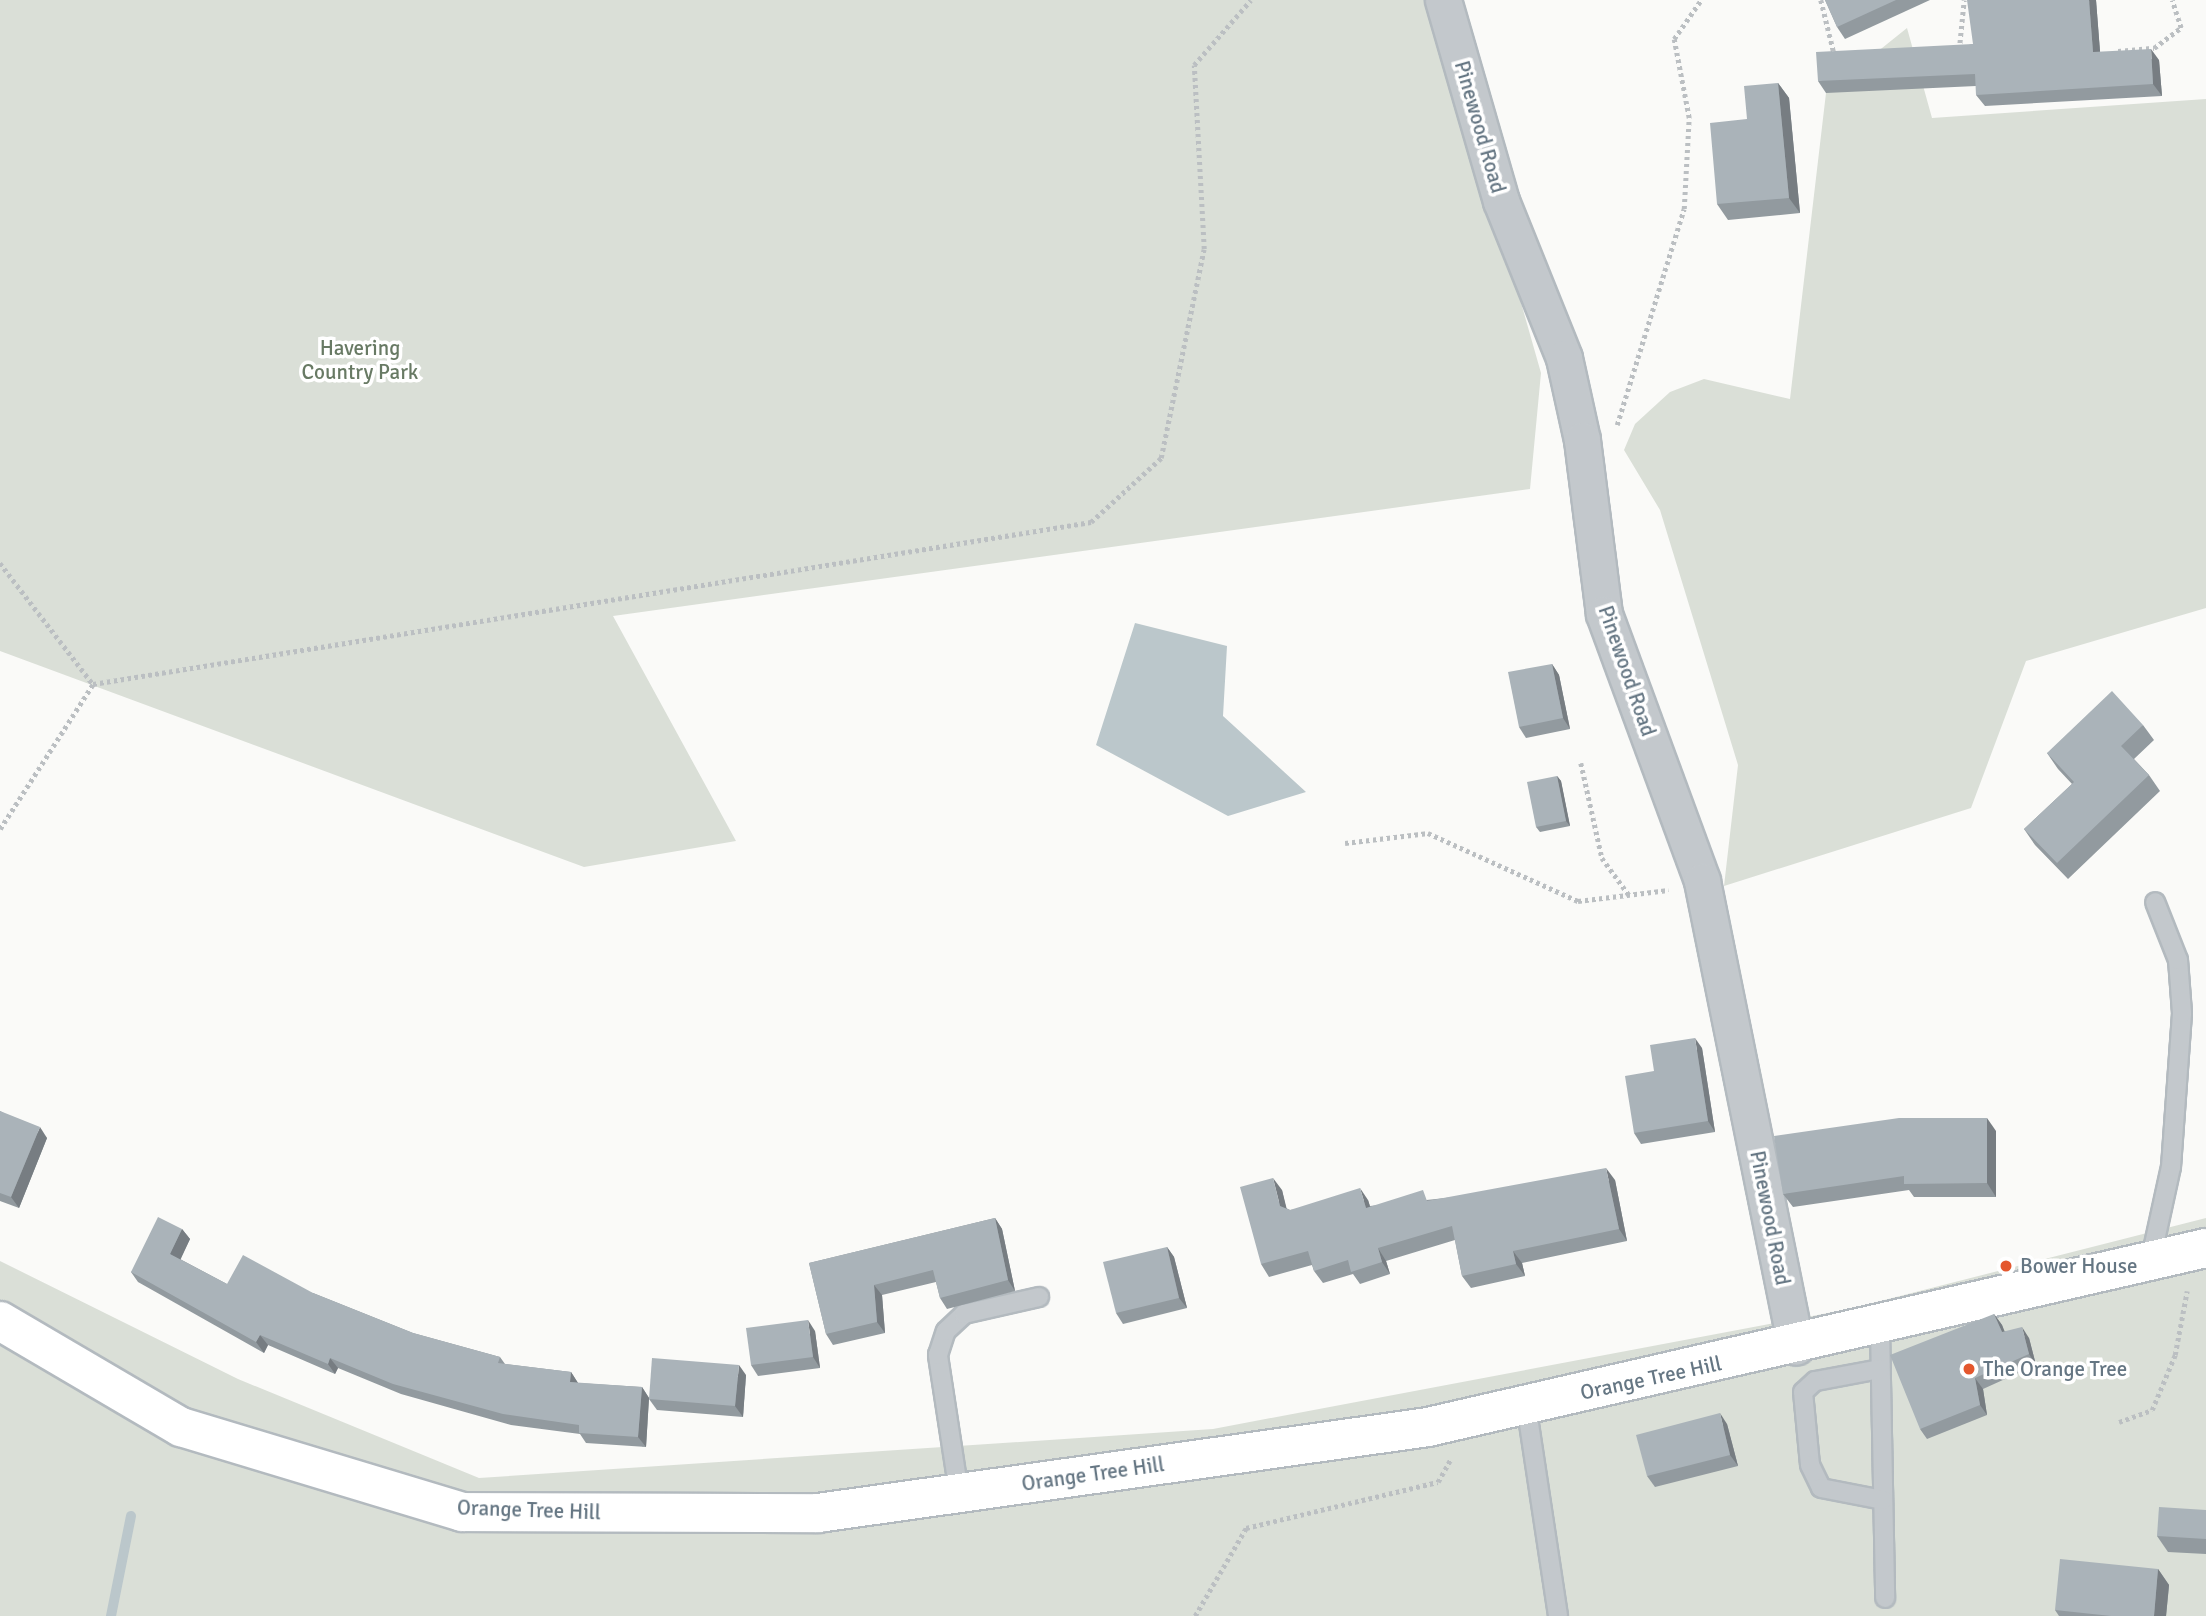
<!DOCTYPE html>
<style>
body{margin:0}
#map{position:relative;width:2206px;height:1616px;overflow:hidden;background:#fafaf8;font-family:Signika,sans-serif}
div>[style]{position:absolute}
[style*='--x']{left:calc(var(--x)*1px);top:calc(var(--y)*1px);width:calc(var(--w)*1px);rotate:calc(var(--a)*1deg)}
.green>*{inset:0;background:#dadfd7}
.water>*{inset:0;background:#bbc7cb}
.stream>*{height:10px;margin:-5px;padding:0 5px;transform-origin:5px;border-radius:5px;background:#bbc7cb}
.path>*{height:4.5px;margin-top:-2.25px;transform-origin:0;background:repeating-linear-gradient(90deg,#bbbfc2 0 3.5px,transparent 0 7px)}
.roads{filter:drop-shadow(2px 0 #b3babf) drop-shadow(-2px 0 #b3babf) drop-shadow(0 2px #b3babf) drop-shadow(0 -2px #b3babf)}
.service>*{height:18px;margin:-9px;padding:0 9px;transform-origin:9px;border-radius:9px;background:#c3c8cc}
.minor>*{height:35px;margin:-17.5px;padding:0 17.5px;transform-origin:17.5px;border-radius:17.5px;background:#c3c8cc}
.secondary>*{height:38px;margin:-19px;padding:0 19px;transform-origin:19px;border-radius:19px;background:#fff}
.wall>*{inset:0;background:#929a9f}
.shaded-wall>*{inset:0;background:#777d82}
.building>*{inset:0;background:#aab3b9}
.dots>*{width:19px;height:19px;translate:-50% -50%;box-sizing:border-box;border:4px solid #fff;border-radius:50%}
span{translate:-50% -50%;white-space:nowrap;text-align:center;line-height:1.15;-webkit-text-stroke:7px #fff;paint-order:stroke}
.street-label{font-size:21px;color:#657683}
.park-label{font-size:21px;color:#687a64}
.poi-label{font-size:21px;color:#657683}
.left{translate:0 -50%;text-align:left}
</style>
<div id="map">
<div class="green">
<i style="clip-path:polygon(0 0,1435px 0,1541px 373px,1530px 489px,613px 616px,736px 841px,584px 867px,0 651px)"></i>
<i style="clip-path:polygon(1907px 28px,1932px 118px,2206px 99px,2206px 608px,2026px 661px,1971px 808px,1724px 886px,1738px 765px,1660px 510px,1624px 450px,1635px 424px,1670px 392px,1704px 379px,1790px 399px,1826px 93px)"></i>
<i style="clip-path:polygon(2206px 1218px,2206px 1616px,0 1616px,0 1261px,238px 1379px,479px 1478px,1213px 1429px,1849px 1309px)"></i>
</div>
<div class="water">
<i style="clip-path:polygon(1135px 623px,1227px 646px,1223px 716px,1306px 792px,1228px 816px,1096px 745px)"></i>
</div>
<div class="stream">
<i style="--x:111;--y:1616;--w:102;--a:-78.7"></i>
</div>
<div class="path">
<i style="--x:1821;--y:0;--w:55;--a:76.2"></i>
<i style="--x:1959;--y:50;--w:50;--a:-84.3"></i>
<i style="--x:2118;--y:51;--w:36;--a:-5"></i>
<i style="--x:2154;--y:48;--w:34;--a:-37"></i>
<i style="--x:2181;--y:28;--w:29;--a:-108"></i>
<i style="--x:1617;--y:425;--w:226;--a:-72.8"></i>
<i style="--x:1684;--y:209;--w:91;--a:-86.9"></i>
<i style="--x:1689;--y:118;--w:80;--a:-100.8"></i>
<i style="--x:1674;--y:39;--w:47;--a:-55.3"></i>
<i style="--x:0;--y:563;--w:153;--a:52.5"></i>
<i style="--x:1581;--y:763;--w:97;--a:77.5"></i>
<i style="--x:1602;--y:858;--w:46;--a:53.9"></i>
<i style="--x:0;--y:829;--w:172;--a:-57.3"></i>
<i style="--x:93;--y:684;--w:1011;--a:-9.22"></i>
<i style="--x:1091;--y:522;--w:95;--a:-42.4"></i>
<i style="--x:1161;--y:458;--w:213;--a:-78.4"></i>
<i style="--x:1204;--y:249;--w:184;--a:-93.1"></i>
<i style="--x:1194;--y:65;--w:86;--a:-48.8"></i>
<i style="--x:1345;--y:843;--w:84;--a:-6.9"></i>
<i style="--x:1428;--y:833;--w:165;--a:24.4"></i>
<i style="--x:1578;--y:901;--w:91;--a:-7"></i>
<i style="--x:2119;--y:1422;--w:35;--a:-20"></i>
<i style="--x:2152;--y:1410;--w:60;--a:-67.3"></i>
<i style="--x:2175;--y:1355;--w:65;--a:-79.4"></i>
<i style="--x:1195;--y:1616;--w:102;--a:-59.9"></i>
<i style="--x:1246;--y:1528;--w:197;--a:-13.5"></i>
<i style="--x:1438;--y:1482;--w:25;--a:-61"></i>
</div>
<div class="roads">
<div class="service">
<i style="--x:2150;--y:1263;--w:98;--a:-77.7"></i>
<i style="--x:2171;--y:1167;--w:154;--a:-85.9"></i>
<i style="--x:2182;--y:1013;--w:53;--a:-94.3"></i>
<i style="--x:2178;--y:960;--w:62;--a:-111.6"></i>
<i style="--x:1880;--y:1328;--w:270;--a:88.9"></i>
<i style="--x:1880;--y:1369;--w:66;--a:169.5"></i>
<i style="--x:1815;--y:1381;--w:16;--a:137"></i>
<i style="--x:1803;--y:1392;--w:73;--a:84.5"></i>
<i style="--x:1810;--y:1465;--w:25;--a:64"></i>
<i style="--x:1821;--y:1488;--w:63;--a:11"></i>
<i style="--x:1526;--y:1404;--w:214;--a:81.4"></i>
<i style="--x:959;--y:1493;--w:140;--a:-98.7"></i>
<i style="--x:938;--y:1355;--w:25;--a:-72"></i>
<i style="--x:946;--y:1331;--w:25;--a:-43"></i>
<i style="--x:964;--y:1314;--w:77;--a:-12.8"></i>
</div>
<div class="minor">
<i style="--x:1443;--y:0;--w:209;--a:73.9"></i>
<i style="--x:1501;--y:201;--w:169;--a:68.1"></i>
<i style="--x:1564;--y:358;--w:84;--a:77.6"></i>
<i style="--x:1582;--y:440;--w:175;--a:82.8"></i>
<i style="--x:1604;--y:614;--w:284;--a:69.8"></i>
<i style="--x:1702;--y:881;--w:475;--a:78.6"></i>
</div>
<div class="secondary">
<i style="--x:0;--y:1321;--w:210;--a:30.4"></i>
<i style="--x:181;--y:1427;--w:294;--a:16.8"></i>
<i style="--x:462;--y:1512;--w:356;--a:0.2"></i>
<i style="--x:818;--y:1513;--w:616;--a:-8.02"></i>
<i style="--x:1428;--y:1427;--w:798;--a:-12.96"></i>
</div>
</div>
<div class="wall">
<i style="clip-path:polygon(1825px 0,1930px 0,1845px 39px,1837px 27px)"></i>
<i style="clip-path:polygon(2096px 0,2100px 52px,2159px 60px,2162px 96px,1985px 106px,1976px 95px,1976px 86px,1826px 93px,1818px 81px,1973px 44px)"></i>
<i style="clip-path:polygon(1778px 83px,1789px 98px,1800px 213px,1728px 220px,1717px 204px,1747px 119px)"></i>
<i style="clip-path:polygon(1552px 664px,1559px 675px,1570px 729px,1526px 738px,1519px 727px)"></i>
<i style="clip-path:polygon(2143px 725px,2154px 740px,2134px 759px,2149px 775px,2160px 791px,2068px 879px,2035px 845px,2024px 829px,2072px 784px,2058px 769px,2047px 753px)"></i>
<i style="clip-path:polygon(1557px 776px,1561px 781px,1570px 826px,1540px 832px,1536px 827px)"></i>
<i style="clip-path:polygon(1702px 1048px,1715px 1132px,1641px 1144px,1634px 1133px,1654px 1071px)"></i>
<i style="clip-path:polygon(0 1111px,47px 1138px,19px 1208px,0 1201px)"></i>
<i style="clip-path:polygon(1996px 1131px,1996px 1197px,1914px 1197px,1909px 1190px,1793px 1207px,1783px 1194px)"></i>
<i style="clip-path:polygon(1615px 1180px,1627px 1241px,1522px 1263px,1525px 1276px,1471px 1288px,1462px 1276px,1455px 1240px,1386px 1261px,1390px 1274px,1360px 1284px,1353px 1274px,1323px 1283px,1314px 1271px,1312px 1265px,1269px 1277px,1261px 1264px,1282px 1190px,1286px 1208px,1290px 1210px,1368px 1200px,1370px 1206px)"></i>
<i style="clip-path:polygon(995px 1218px,1002px 1229px,1015px 1291px,947px 1309px,940px 1298px,936px 1282px,882px 1295px,885px 1333px,833px 1345px,826px 1334px,809px 1263px)"></i>
<i style="clip-path:polygon(182px 1229px,190px 1239px,180px 1259px,227px 1284px,313px 1293px,413px 1333px,500px 1357px,505px 1364px,571px 1372px,578px 1383px,642px 1387px,649px 1398px,646px 1447px,586px 1443px,580px 1434px,511px 1425px,401px 1394px,338px 1368px,335px 1374px,268px 1345px,264px 1353px,138px 1282px,131px 1272px)"></i>
<i style="clip-path:polygon(1167px 1247px,1174px 1257px,1187px 1308px,1123px 1324px,1116px 1313px)"></i>
<i style="clip-path:polygon(1994px 1314px,2002px 1325px,2004px 1331px,2029px 1338px,2036px 1365px,1983px 1389px,1987px 1415px,1927px 1439px,1920px 1429px)"></i>
<i style="clip-path:polygon(815px 1331px,820px 1368px,758px 1376px,751px 1365px)"></i>
<i style="clip-path:polygon(746px 1375px,743px 1417px,657px 1410px,649px 1399px)"></i>
<i style="clip-path:polygon(1727px 1424px,1738px 1466px,1655px 1487px,1647px 1476px)"></i>
<i style="clip-path:polygon(2206px 1510px,2206px 1554px,2168px 1552px,2157px 1536px)"></i>
<i style="clip-path:polygon(2158px 1569px,2169px 1585px,2166px 1616px,2059px 1616px,2055px 1610px)"></i>
</div>
<div class="shaded-wall">
<i style="clip-path:polygon(2089px 0,2096px 0,2101px 64px,2093px 52px)"></i>
<i style="clip-path:polygon(2151px 49px,2159px 60px,2162px 96px,2153px 84px)"></i>
<i style="clip-path:polygon(1778px 83px,1789px 98px,1800px 213px,1789px 198px)"></i>
<i style="clip-path:polygon(1552px 664px,1559px 675px,1570px 729px,1563px 718px)"></i>
<i style="clip-path:polygon(1557px 776px,1561px 781px,1570px 826px,1566px 821px)"></i>
<i style="clip-path:polygon(1695px 1038px,1702px 1048px,1715px 1132px,1708px 1121px)"></i>
<i style="clip-path:polygon(1987px 1118px,1996px 1131px,1996px 1197px,1987px 1183px)"></i>
<i style="clip-path:polygon(40px 1127px,47px 1138px,19px 1208px,11px 1197px)"></i>
<i style="clip-path:polygon(1606px 1168px,1615px 1180px,1627px 1241px,1619px 1229px)"></i>
<i style="clip-path:polygon(1273px 1178px,1282px 1190px,1289px 1218px,1280px 1206px)"></i>
<i style="clip-path:polygon(1360px 1188px,1368px 1200px,1374px 1220px,1366px 1208px)"></i>
<i style="clip-path:polygon(995px 1218px,1002px 1229px,1015px 1291px,1008px 1280px)"></i>
<i style="clip-path:polygon(182px 1229px,190px 1239px,178px 1265px,170px 1254px)"></i>
<i style="clip-path:polygon(1167px 1247px,1174px 1257px,1187px 1308px,1179px 1298px)"></i>
<i style="clip-path:polygon(1378px 1248px,1386px 1261px,1390px 1274px,1382px 1262px)"></i>
<i style="clip-path:polygon(1513px 1251px,1522px 1263px,1525px 1276px,1516px 1264px)"></i>
<i style="clip-path:polygon(874px 1285px,882px 1295px,885px 1333px,877px 1322px)"></i>
<i style="clip-path:polygon(1994px 1314px,2002px 1325px,2009px 1342px,2002px 1332px)"></i>
<i style="clip-path:polygon(808px 1320px,815px 1331px,820px 1368px,813px 1357px)"></i>
<i style="clip-path:polygon(2022px 1327px,2029px 1338px,2036px 1365px,2029px 1354px)"></i>
<i style="clip-path:polygon(260px 1335px,268px 1345px,264px 1353px,256px 1342px)"></i>
<i style="clip-path:polygon(330px 1358px,338px 1368px,335px 1374px,328px 1364px)"></i>
<i style="clip-path:polygon(739px 1365px,746px 1375px,743px 1417px,735px 1406px)"></i>
<i style="clip-path:polygon(571px 1372px,578px 1383px,570px 1382px)"></i>
<i style="clip-path:polygon(1975px 1378px,1983px 1389px,1987px 1415px,1980px 1405px)"></i>
<i style="clip-path:polygon(642px 1387px,649px 1398px,646px 1447px,638px 1437px)"></i>
<i style="clip-path:polygon(1720px 1413px,1727px 1424px,1738px 1466px,1730px 1455px)"></i>
<i style="clip-path:polygon(2158px 1569px,2169px 1585px,2166px 1616px,2154px 1616px)"></i>
</div>
<div class="building">
<i style="clip-path:polygon(1825px 0,1896px 0,1837px 27px)"></i>
<i style="clip-path:polygon(1967px 0,2089px 0,2093px 52px,2151px 49px,2153px 84px,1976px 95px,1975px 74px,1818px 81px,1816px 52px,1973px 44px)"></i>
<i style="clip-path:polygon(1778px 83px,1789px 198px,1717px 204px,1710px 123px,1747px 119px,1744px 86px)"></i>
<i style="clip-path:polygon(1552px 664px,1563px 718px,1519px 727px,1508px 672px)"></i>
<i style="clip-path:polygon(2112px 691px,2143px 725px,2121px 746px,2149px 775px,2057px 863px,2024px 829px,2074px 782px,2047px 753px)"></i>
<i style="clip-path:polygon(1557px 776px,1566px 821px,1536px 827px,1527px 782px)"></i>
<i style="clip-path:polygon(1695px 1038px,1708px 1121px,1634px 1133px,1625px 1076px,1654px 1071px,1650px 1045px)"></i>
<i style="clip-path:polygon(0 1111px,40px 1127px,11px 1197px,0 1193px)"></i>
<i style="clip-path:polygon(1899px 1118px,1987px 1118px,1987px 1183px,1904px 1184px,1904px 1176px,1783px 1194px,1774px 1136px)"></i>
<i style="clip-path:polygon(1606px 1168px,1619px 1229px,1513px 1251px,1516px 1264px,1462px 1276px,1452px 1226px,1378px 1248px,1382px 1262px,1351px 1272px,1348px 1260px,1314px 1271px,1308px 1251px,1261px 1264px,1240px 1187px,1273px 1178px,1280px 1206px,1290px 1210px,1360px 1188px,1366px 1208px,1423px 1190px,1427px 1201px)"></i>
<i style="clip-path:polygon(158px 1217px,182px 1229px,170px 1254px,227px 1284px,243px 1255px,313px 1293px,413px 1333px,500px 1357px,498px 1363px,571px 1372px,570px 1382px,642px 1387px,638px 1437px,579px 1433px,579px 1425px,503px 1414px,393px 1384px,330px 1358px,328px 1364px,260px 1335px,256px 1342px,131px 1272px)"></i>
<i style="clip-path:polygon(995px 1218px,1008px 1280px,940px 1298px,933px 1270px,874px 1285px,877px 1322px,826px 1334px,809px 1263px)"></i>
<i style="clip-path:polygon(1167px 1247px,1179px 1298px,1116px 1313px,1103px 1262px)"></i>
<i style="clip-path:polygon(1994px 1314px,2002px 1332px,2022px 1327px,2029px 1354px,1975px 1378px,1980px 1405px,1920px 1429px,1890px 1355px)"></i>
<i style="clip-path:polygon(808px 1320px,813px 1357px,751px 1365px,746px 1328px)"></i>
<i style="clip-path:polygon(652px 1358px,739px 1365px,735px 1406px,649px 1399px)"></i>
<i style="clip-path:polygon(1720px 1413px,1730px 1455px,1647px 1476px,1636px 1435px)"></i>
<i style="clip-path:polygon(2159px 1507px,2206px 1510px,2206px 1539px,2157px 1536px)"></i>
<i style="clip-path:polygon(2060px 1559px,2158px 1569px,2154px 1616px,2111px 1616px,2055px 1610px)"></i>
</div>
<div class="dots">
<i style="left:2006px;top:1266px;background:#e4572e"></i>
<i style="left:1969px;top:1369px;background:#e4572e"></i>
</div>
<div class="street-label">
<span style="left:1480px;top:127px;rotate:74deg">Pinewood Road</span>
<span style="left:1627px;top:671px;rotate:71deg">Pinewood Road</span>
<span style="left:1770px;top:1218px;rotate:79deg">Pinewood Road</span>
<span style="left:1651px;top:1378px;rotate:-12deg">Orange Tree Hill</span>
<span style="left:1093px;top:1474px;rotate:-8deg">Orange Tree Hill</span>
<span style="left:529px;top:1510px;rotate:2deg">Orange Tree Hill</span>
</div>
<div class="park-label">
<span style="left:360px;top:360px">Havering<br>Country Park</span>
</div>
<div class="poi-label">
<span class="left" style="left:2020px;top:1266px">Bower House</span>
<span class="left" style="left:1983px;top:1369px">The Orange Tree</span>
</div>
</div>
